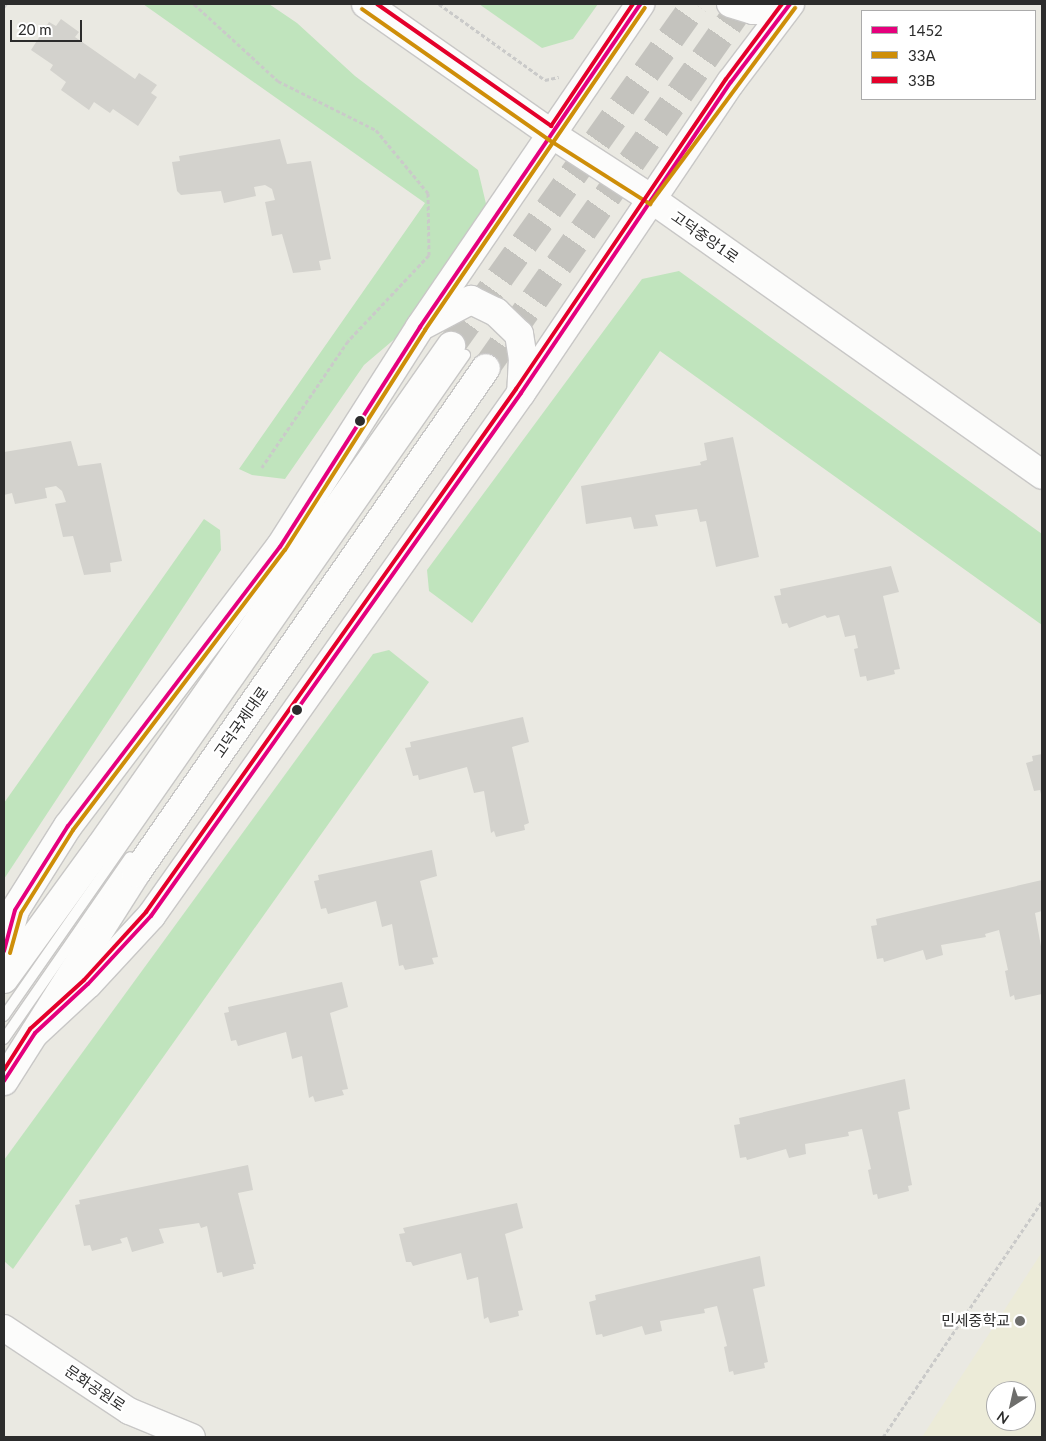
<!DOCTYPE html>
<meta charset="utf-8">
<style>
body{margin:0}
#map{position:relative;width:1046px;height:1441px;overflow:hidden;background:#eae9e2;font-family:Lato,"Noto Sans KR",sans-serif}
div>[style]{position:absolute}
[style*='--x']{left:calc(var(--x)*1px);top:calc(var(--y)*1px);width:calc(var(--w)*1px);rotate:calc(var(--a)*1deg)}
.education>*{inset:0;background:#ecebd8}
.green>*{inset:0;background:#c0e4bd}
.building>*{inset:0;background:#d3d2cd}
.secondary-tunnel>*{height:28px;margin-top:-14px;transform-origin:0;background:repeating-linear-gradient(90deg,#c4c3be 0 28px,transparent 0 42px)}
.path>*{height:3px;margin-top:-1.5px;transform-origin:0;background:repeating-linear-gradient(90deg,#cacac9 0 4px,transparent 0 6.5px)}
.roads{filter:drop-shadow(1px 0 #c8c7c6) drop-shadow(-1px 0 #c8c7c6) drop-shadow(0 1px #c8c7c6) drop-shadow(0 -1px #c8c7c6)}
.service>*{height:10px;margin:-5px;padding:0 5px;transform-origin:5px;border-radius:5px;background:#fcfcfb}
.tertiary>*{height:26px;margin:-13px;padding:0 13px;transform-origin:13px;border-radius:13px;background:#fcfcfb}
.secondary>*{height:28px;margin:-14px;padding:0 14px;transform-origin:14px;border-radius:14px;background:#fcfcfb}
.bus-1>*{height:4px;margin:-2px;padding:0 2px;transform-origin:2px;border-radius:2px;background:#e5007d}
.bus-2>*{height:4px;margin:-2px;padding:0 2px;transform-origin:2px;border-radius:2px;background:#ce8e09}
.bus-3>*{height:4px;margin:-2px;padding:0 2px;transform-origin:2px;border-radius:2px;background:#e4002b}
.dots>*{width:14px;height:14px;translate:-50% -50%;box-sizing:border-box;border:2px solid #fff;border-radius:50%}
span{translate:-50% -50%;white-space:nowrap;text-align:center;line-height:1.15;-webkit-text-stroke:4.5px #fff;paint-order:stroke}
.street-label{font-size:15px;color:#2c2c2c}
.poi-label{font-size:15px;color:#2c2c2c}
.right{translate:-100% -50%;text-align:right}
.frame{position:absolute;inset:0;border:5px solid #2c2c2c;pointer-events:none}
.legend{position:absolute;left:861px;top:10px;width:175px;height:90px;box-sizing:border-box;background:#fff;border:1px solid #ababab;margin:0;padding:6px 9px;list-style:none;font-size:15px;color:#2c2c2c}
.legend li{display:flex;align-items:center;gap:10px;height:25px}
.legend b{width:25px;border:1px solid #ababab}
.north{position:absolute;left:986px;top:1381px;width:50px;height:50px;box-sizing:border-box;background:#fff;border:1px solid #ababab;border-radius:50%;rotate:215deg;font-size:14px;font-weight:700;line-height:20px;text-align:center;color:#2c2c2c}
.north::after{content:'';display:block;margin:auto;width:18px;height:22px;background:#6e6e6c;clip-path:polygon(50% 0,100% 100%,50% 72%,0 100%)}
.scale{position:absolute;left:10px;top:20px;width:72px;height:22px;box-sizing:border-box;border:2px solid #2c2c2c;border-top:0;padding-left:6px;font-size:15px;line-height:18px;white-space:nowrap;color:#2c2c2c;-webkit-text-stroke:4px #fff;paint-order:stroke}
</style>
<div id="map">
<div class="education">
<i style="clip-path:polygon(evenodd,1042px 1252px,1042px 1437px,922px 1437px,1042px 1252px,996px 1391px,1026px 1391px,1026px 1421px,996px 1421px,996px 1391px)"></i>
</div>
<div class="green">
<i style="clip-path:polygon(143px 4px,269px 4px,297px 23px,355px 76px,478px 170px,487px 208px,404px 331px,364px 365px,285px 479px,252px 475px,239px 469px,425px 203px)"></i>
<i style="clip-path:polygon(479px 4px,598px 4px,573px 39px,542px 48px)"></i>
<i style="clip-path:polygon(679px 271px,1042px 534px,1042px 625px,660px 351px,472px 623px,429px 591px,427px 570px,642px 279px)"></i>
<i style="clip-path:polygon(204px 519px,220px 530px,221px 550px,4px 879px,4px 803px)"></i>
<i style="clip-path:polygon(389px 650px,429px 682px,13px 1269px,4px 1261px,4px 1160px,373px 654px)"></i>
</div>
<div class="building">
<i style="clip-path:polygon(61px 19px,79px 32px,75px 37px,135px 79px,139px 73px,157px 85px,151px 93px,157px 97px,138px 126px,113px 109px,110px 113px,94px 102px,89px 110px,61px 90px,66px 82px,50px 70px,53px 65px,31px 50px,49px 22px,56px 26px)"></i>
<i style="clip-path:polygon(280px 139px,287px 164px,311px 161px,331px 259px,319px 261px,321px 270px,293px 273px,282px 234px,272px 236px,265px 202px,275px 200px,272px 189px,265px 185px,254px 187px,256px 196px,224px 203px,221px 191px,181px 195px,177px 191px,172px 162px,180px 161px,179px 156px)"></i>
<i style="clip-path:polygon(733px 437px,759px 557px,716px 567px,706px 521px,700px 522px,697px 509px,655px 515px,658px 526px,634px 529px,631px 517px,586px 524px,581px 486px,701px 465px,700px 462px,707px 460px,704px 443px)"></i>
<i style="clip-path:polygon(71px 441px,78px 466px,101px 463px,122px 561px,110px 563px,111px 572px,84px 575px,73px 536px,63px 537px,55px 504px,66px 502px,62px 491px,56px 486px,45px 488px,47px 498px,15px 504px,12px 493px,4px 495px,4px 452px)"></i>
<i style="clip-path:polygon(891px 566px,899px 592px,883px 596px,900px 669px,894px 670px,895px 674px,867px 681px,866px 676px,860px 677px,854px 649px,858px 648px,855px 635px,845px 637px,839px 615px,827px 618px,825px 615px,789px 628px,787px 623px,782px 624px,774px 596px,781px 595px,780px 589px)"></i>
<i style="clip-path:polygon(523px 717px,529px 742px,512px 747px,529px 823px,524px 825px,525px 830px,496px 837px,494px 831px,491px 833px,484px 791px,474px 793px,467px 767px,419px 780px,418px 775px,413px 776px,405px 748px,411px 747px,410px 742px)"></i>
<i style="clip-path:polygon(1042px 754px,1042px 798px,1040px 790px,1034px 791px,1026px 763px,1033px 761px,1032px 756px)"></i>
<i style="clip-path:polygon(432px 850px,437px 876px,420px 881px,438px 957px,432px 958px,434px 964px,405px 970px,403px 965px,399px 966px,392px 924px,382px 927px,376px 901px,328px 914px,326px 908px,321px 909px,314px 881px,319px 880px,318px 875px)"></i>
<i style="clip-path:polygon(1042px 880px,1042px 911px,1035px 913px,1042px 952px,1042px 994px,1015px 1000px,1014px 995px,1010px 997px,1005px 971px,1008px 970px,999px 930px,985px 934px,986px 937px,941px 945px,943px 955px,926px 960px,923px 950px,884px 962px,883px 958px,877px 959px,871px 926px,877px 925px,876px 919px)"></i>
<i style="clip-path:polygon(342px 982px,348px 1007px,330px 1013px,348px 1089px,342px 1090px,344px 1095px,315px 1102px,313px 1096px,309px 1098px,302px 1056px,292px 1059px,286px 1032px,238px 1046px,236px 1040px,231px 1041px,224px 1013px,229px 1012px,228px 1007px)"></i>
<i style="clip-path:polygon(905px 1079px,910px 1109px,898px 1112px,912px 1185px,908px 1186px,909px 1191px,878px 1199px,877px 1194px,873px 1195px,868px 1170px,871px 1169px,862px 1129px,848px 1132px,849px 1136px,805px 1144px,806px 1154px,789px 1158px,786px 1149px,747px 1160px,746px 1157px,740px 1158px,734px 1125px,740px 1124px,739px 1118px)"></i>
<i style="clip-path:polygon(248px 1165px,253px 1190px,238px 1193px,256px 1264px,253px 1264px,254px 1269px,223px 1277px,222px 1272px,217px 1273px,207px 1226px,201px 1228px,199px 1223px,159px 1229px,164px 1243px,132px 1252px,127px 1237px,120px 1239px,122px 1243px,92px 1251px,90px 1245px,84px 1246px,75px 1205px,80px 1204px,79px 1200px)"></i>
<i style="clip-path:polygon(517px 1203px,523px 1228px,505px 1234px,523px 1310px,518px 1311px,519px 1316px,490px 1323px,488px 1317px,484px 1319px,478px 1277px,467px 1280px,461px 1253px,413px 1266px,411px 1262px,406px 1262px,399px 1234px,405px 1233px,403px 1228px)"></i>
<i style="clip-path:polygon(760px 1256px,765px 1286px,753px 1289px,768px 1362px,764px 1363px,765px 1368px,734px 1375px,733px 1371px,729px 1372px,724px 1347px,727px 1346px,717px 1306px,704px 1309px,705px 1313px,660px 1321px,662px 1331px,645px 1335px,642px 1326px,603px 1337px,602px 1334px,596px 1335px,589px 1302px,596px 1300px,595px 1295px)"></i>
</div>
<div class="secondary-tunnel">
<i style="--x:451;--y:346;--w:420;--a:-54.5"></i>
<i style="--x:486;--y:368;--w:446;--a:-54.8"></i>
</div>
<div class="path">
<i style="--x:194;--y:4;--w:114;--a:42.5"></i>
<i style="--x:278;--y:81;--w:110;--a:26.6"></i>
<i style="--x:376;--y:130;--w:82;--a:50.5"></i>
<i style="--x:428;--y:193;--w:62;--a:89.1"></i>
<i style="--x:429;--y:255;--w:118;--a:133.3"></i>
<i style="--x:348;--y:341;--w:153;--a:124.3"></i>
<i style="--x:439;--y:4;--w:130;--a:35.6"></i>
<i style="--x:545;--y:80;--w:14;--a:-12"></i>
<i style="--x:4;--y:7;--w:4;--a:-56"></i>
<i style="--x:883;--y:1437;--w:285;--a:-56"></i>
</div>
<div class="roads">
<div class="service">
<i style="--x:4;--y:1016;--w:806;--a:-55.11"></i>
<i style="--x:4;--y:1039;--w:221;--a:-55.3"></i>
</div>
<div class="tertiary">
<i style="--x:730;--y:4;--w:24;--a:17"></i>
<i style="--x:753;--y:11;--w:18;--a:0"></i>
<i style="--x:771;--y:11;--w:12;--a:-35"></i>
<i style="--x:4;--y:1328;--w:150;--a:33.6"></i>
<i style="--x:129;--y:1411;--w:68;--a:22.4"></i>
</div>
<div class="secondary">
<i style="--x:366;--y:4;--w:228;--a:35"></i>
<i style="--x:553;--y:135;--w:116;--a:33"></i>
<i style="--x:650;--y:198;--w:480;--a:35.2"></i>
<i style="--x:425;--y:324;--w:52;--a:-27.6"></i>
<i style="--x:471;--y:300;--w:28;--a:26"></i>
<i style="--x:496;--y:312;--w:32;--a:44"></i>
<i style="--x:519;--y:334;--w:24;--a:81"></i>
<i style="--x:523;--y:358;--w:34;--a:93"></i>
<i style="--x:4;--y:951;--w:42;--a:-75"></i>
<i style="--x:15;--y:910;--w:99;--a:-57.8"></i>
<i style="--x:68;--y:826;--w:350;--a:-52.8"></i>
<i style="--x:280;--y:547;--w:261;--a:-57.5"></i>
<i style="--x:420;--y:327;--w:391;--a:-55.7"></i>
<i style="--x:4;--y:979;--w:163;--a:-54"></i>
<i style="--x:100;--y:847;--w:612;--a:-54.98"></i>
<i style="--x:35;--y:1033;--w:72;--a:-42.8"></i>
<i style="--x:88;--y:984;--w:93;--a:-47.2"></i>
<i style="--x:151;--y:916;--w:641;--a:-54.72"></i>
<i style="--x:521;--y:393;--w:375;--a:-56"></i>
<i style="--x:731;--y:82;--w:98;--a:-52.9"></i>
<i style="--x:4;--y:1081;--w:246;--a:-57.6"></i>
<i style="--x:136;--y:873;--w:614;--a:-55.28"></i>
</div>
</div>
<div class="bus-1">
<i style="--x:4;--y:951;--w:42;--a:-75"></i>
<i style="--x:15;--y:910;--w:99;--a:-57.8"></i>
<i style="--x:68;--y:826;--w:350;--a:-52.8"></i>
<i style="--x:280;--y:547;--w:261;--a:-57.5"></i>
<i style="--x:420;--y:327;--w:391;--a:-55.7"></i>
<i style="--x:4;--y:1081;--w:57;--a:-57.1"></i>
<i style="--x:35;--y:1033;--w:72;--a:-42.8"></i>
<i style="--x:88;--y:984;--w:93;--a:-47.2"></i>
<i style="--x:151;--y:916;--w:641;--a:-54.72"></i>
<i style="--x:521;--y:393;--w:375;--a:-56"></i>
<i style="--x:731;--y:82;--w:98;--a:-52.9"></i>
</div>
<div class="bus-2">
<i style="--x:362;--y:9;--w:228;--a:35"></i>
<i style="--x:549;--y:140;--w:120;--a:32.4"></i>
<i style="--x:650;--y:204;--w:244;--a:-53.5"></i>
<i style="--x:10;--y:953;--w:41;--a:-74.6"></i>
<i style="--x:21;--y:913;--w:98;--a:-57.9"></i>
<i style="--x:73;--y:830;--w:351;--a:-52.9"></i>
<i style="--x:285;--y:550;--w:261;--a:-57.5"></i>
<i style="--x:425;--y:330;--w:390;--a:-55.7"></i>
</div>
<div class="bus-3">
<i style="--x:377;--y:4;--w:213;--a:35"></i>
<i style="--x:551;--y:126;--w:147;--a:-56.1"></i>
<i style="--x:4;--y:1070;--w:49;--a:-57.6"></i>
<i style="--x:30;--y:1029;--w:73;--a:-42.2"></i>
<i style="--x:84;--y:980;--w:92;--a:-47.6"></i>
<i style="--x:146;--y:912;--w:641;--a:-54.72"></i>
<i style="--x:516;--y:389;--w:374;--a:-55.9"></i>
<i style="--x:726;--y:79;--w:94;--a:-53.3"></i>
</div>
<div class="dots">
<i style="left:360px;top:421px;background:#2c2c2c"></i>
<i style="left:297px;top:710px;background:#2c2c2c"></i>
<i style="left:1020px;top:1321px;background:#6e6e6c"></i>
</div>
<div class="street-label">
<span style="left:705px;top:237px;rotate:35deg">고덕중앙1로</span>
<span style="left:241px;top:722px;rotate:-55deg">고덕국제대로</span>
<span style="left:95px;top:1388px;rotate:34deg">문화공원로</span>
</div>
<div class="poi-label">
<span class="right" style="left:1010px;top:1321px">민세중학교</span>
</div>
<div class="frame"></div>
<ul class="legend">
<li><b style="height:6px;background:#e5007d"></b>1452</li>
<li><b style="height:6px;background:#ce8e09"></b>33A</li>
<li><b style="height:6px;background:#e4002b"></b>33B</li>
</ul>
<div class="north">N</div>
<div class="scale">20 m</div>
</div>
